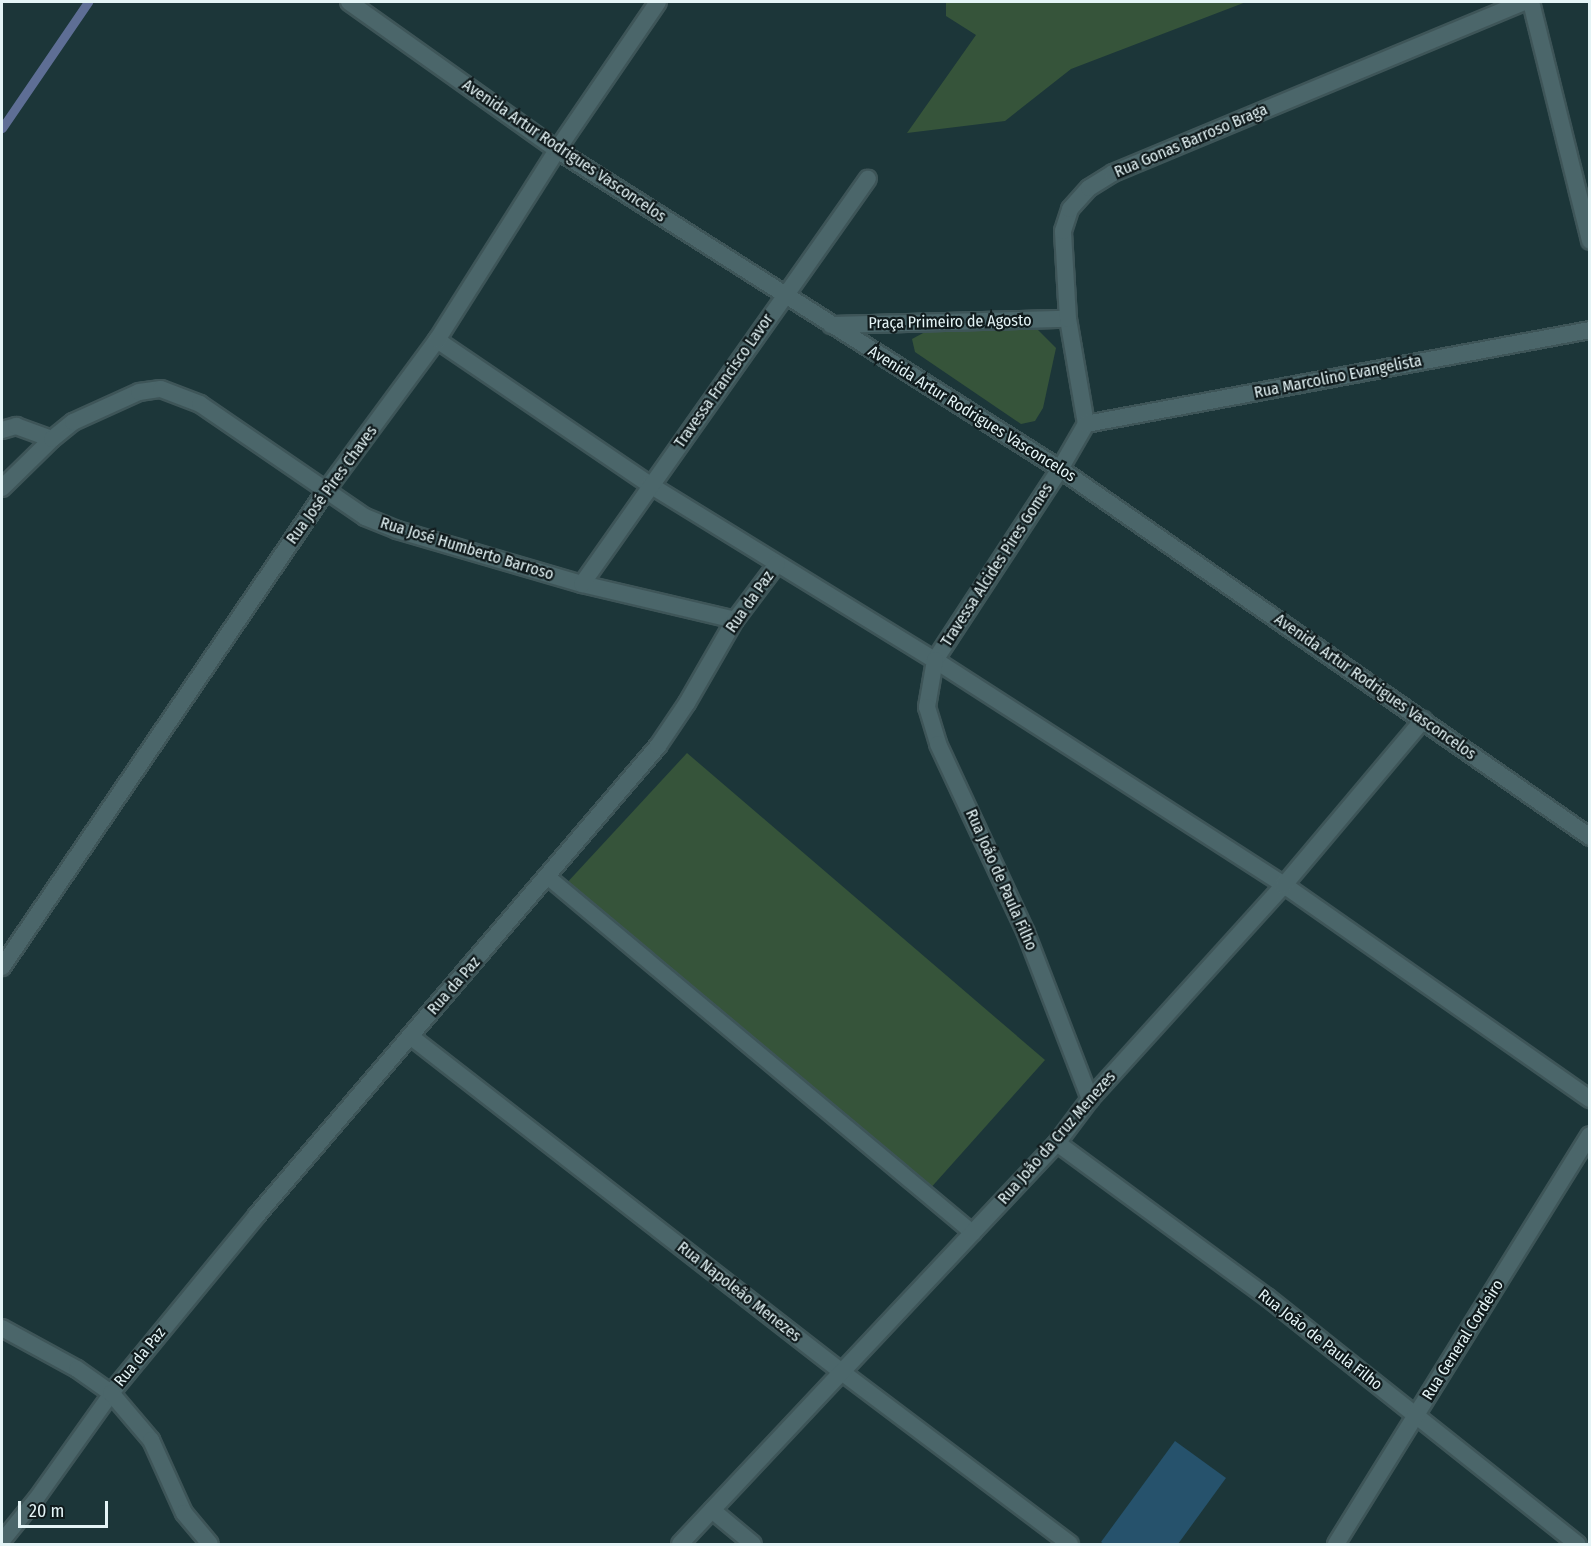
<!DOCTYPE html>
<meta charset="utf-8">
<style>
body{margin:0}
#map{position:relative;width:1591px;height:1546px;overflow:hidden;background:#1c3639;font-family:"Fira Sans Condensed",sans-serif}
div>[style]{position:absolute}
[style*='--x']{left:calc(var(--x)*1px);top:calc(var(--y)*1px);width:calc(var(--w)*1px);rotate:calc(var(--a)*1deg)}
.green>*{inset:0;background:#36543a}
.stream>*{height:9px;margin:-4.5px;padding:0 4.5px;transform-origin:4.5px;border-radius:4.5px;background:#5e6e95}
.building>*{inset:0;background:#26526c}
.roads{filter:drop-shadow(2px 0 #3e5558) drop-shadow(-2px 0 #3e5558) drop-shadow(0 2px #3e5558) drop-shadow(0 -2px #3e5558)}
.service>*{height:15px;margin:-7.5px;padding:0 7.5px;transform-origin:7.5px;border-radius:7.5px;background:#4b666a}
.minor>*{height:16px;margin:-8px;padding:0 8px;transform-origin:8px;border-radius:8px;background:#4b666a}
.tertiary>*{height:16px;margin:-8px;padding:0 8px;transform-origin:8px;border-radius:8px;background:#4b666a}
.secondary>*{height:16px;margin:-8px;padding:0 8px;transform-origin:8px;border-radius:8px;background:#4b666a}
span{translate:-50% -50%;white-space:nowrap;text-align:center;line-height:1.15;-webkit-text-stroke:4.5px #101b1d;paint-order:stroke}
.street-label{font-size:16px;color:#e4f4f6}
.frame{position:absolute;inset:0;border:3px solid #e4f4f6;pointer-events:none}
.scale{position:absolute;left:18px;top:1501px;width:90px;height:27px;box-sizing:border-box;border:3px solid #e4f4f6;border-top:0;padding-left:8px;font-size:18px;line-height:21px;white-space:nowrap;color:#e4f4f6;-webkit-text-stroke:4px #101b1d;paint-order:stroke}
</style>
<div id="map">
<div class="green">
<i style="clip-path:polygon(946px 2px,1246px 2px,1071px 69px,1005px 121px,907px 133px,976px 35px,946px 16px)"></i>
<i style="clip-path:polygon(1036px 328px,1056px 348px,1043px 408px,1035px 421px,1021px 424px,915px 352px,912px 339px,925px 332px)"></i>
<i style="clip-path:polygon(687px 753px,1045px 1060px,928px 1191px,564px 886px)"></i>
</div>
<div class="stream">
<i style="--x:2;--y:128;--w:153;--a:-55.7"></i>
</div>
<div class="building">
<i style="clip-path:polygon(1175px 1441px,1226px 1478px,1178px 1544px,1104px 1544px,1101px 1542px)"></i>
</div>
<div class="roads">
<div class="service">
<i style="--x:548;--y:877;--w:554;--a:39.95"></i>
<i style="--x:2;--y:1540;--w:54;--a:-51"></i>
<i style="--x:36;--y:1498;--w:129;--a:-54.5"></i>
</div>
<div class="minor">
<i style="--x:1531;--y:2;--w:246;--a:76.1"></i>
<i style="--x:831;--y:325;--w:237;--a:-1.5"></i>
<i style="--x:437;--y:340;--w:258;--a:34.2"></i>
<i style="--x:650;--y:485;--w:334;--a:31.6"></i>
<i style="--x:935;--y:660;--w:415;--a:32.8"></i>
<i style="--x:1284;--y:885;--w:373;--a:35"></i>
<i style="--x:1086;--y:424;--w:107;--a:-99.7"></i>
<i style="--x:1068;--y:319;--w:88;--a:-93.3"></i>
<i style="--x:1063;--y:231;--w:23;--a:-72"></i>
<i style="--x:1070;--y:209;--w:28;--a:-48"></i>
<i style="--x:1089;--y:188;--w:28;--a:-32"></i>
<i style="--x:1113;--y:173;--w:444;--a:-22.6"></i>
<i style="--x:2;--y:430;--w:15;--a:-16"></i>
<i style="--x:16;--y:426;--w:38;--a:20"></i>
<i style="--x:1060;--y:469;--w:228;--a:123.2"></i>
<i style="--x:935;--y:660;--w:48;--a:99.7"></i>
<i style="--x:927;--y:707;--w:39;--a:73"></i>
<i style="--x:938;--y:744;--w:208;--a:65"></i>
<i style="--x:1026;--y:933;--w:178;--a:68.9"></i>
<i style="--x:2;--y:488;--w:70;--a:-44.4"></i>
<i style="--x:52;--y:439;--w:27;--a:-39"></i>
<i style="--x:73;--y:422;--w:72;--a:-24.4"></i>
<i style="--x:139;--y:392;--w:22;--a:-8"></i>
<i style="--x:161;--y:389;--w:42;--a:21"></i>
<i style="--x:200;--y:404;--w:200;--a:34.4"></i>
<i style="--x:365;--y:517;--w:35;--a:22"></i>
<i style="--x:397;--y:530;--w:193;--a:16.3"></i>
<i style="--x:582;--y:584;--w:157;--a:13.2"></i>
<i style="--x:582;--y:584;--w:496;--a:-54.8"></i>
<i style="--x:410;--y:1036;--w:549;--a:37.89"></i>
<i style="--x:843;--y:1373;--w:284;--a:37"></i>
<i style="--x:1057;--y:1143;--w:260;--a:36.3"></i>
<i style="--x:1267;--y:1297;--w:397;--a:38.5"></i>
<i style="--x:111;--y:1393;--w:230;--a:-50.6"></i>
<i style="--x:257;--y:1215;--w:617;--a:-49.47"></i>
<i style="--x:658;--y:746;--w:52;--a:-56"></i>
<i style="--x:687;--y:703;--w:96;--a:-60"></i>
<i style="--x:735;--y:620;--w:70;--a:-53.1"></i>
<i style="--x:712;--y:1510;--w:53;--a:39.7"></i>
<i style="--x:680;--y:1544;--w:550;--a:-46.77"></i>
<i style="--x:1057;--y:1143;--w:55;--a:-53.1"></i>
<i style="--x:1090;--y:1099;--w:289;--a:-47.8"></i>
<i style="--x:1284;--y:885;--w:216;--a:-49.9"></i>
<i style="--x:1336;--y:1544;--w:481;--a:-58.2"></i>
</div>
<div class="tertiary">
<i style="--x:2;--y:967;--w:578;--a:-55.79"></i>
<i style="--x:327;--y:489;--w:185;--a:-53.6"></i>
<i style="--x:437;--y:340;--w:225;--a:-57.7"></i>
<i style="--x:557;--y:150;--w:179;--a:-55.7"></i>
<i style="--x:2;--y:1328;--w:85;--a:28.7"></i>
<i style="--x:77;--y:1369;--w:42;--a:35.2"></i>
<i style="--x:111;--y:1393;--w:62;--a:49.6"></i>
<i style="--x:151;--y:1440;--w:80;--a:65.7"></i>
<i style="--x:184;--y:1513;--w:40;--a:50"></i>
</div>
<div class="secondary">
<i style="--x:349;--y:2;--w:255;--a:35.4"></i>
<i style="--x:557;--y:150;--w:596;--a:32.38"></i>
<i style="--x:1060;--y:469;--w:645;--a:34.77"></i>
<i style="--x:1060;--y:469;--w:52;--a:-60"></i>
<i style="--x:1086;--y:424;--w:513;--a:-10.56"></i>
</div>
</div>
<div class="street-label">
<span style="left:1191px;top:141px;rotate:-23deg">Rua Gonas Barroso Braga</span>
<span style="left:564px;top:151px;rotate:34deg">Avenida Artur Rodrigues Vasconcelos</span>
<span style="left:950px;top:322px;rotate:-1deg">Praça Primeiro de Agosto</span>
<span style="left:1338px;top:377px;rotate:-11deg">Rua Marcolino Evangelista</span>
<span style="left:724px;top:381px;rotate:-55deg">Travessa Francisco Lavor</span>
<span style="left:972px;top:414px;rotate:32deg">Avenida Artur Rodrigues Vasconcelos</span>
<span style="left:332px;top:485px;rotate:-54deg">Rua José Pires Chaves</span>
<span style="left:467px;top:549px;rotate:17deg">Rua José Humberto Barroso</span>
<span style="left:997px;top:565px;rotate:-57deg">Travessa Alcides Pires Gomes</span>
<span style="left:750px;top:602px;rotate:-55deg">Rua da Paz</span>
<span style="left:1375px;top:687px;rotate:35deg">Avenida Artur Rodrigues Vasconcelos</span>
<span style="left:1001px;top:880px;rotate:66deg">Rua João de Paula Filho</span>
<span style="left:454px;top:986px;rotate:-49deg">Rua da Paz</span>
<span style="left:1057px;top:1138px;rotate:-49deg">Rua João da Cruz Menezes</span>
<span style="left:739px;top:1292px;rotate:38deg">Rua Napoleão Menezes</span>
<span style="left:1320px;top:1340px;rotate:38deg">Rua João de Paula Filho</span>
<span style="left:1463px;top:1340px;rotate:-58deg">Rua General Cordeiro</span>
<span style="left:140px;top:1357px;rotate:-51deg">Rua da Paz</span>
</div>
<div class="frame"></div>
<div class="scale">20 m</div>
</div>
